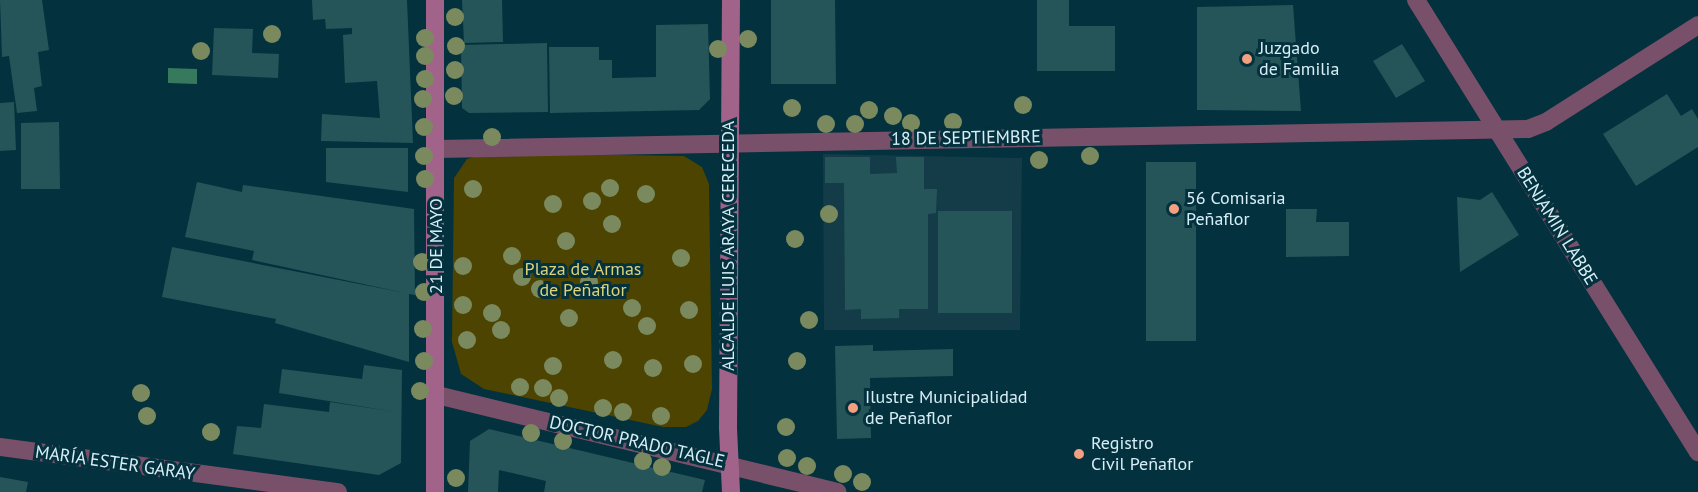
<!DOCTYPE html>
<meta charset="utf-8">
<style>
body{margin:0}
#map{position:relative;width:1698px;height:492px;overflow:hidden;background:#03313e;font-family:"PT Sans",sans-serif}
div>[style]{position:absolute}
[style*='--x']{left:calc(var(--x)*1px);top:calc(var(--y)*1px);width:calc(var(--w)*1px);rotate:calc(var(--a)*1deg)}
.built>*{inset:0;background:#133c48}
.green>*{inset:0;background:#4c4400}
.water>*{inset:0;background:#37795c}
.building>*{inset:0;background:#255559}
.street>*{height:18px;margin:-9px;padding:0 9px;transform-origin:9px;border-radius:9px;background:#785069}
.secondary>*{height:18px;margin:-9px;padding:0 9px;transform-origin:9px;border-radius:9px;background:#a2638b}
.trees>*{width:18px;height:18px;margin:-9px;border-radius:50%;background:#7b8a5e}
.dots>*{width:16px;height:16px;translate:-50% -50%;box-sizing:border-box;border:3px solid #03313e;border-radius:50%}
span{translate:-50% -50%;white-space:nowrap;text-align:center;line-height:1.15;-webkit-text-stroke:6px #03313e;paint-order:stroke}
.poi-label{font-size:18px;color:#d8eef6}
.left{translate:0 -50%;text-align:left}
.street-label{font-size:18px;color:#d8eef6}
.park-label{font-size:18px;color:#ded378}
</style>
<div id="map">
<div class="built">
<i style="clip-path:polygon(823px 154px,1022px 158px,1020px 330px,824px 330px)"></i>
</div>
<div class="green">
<i style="clip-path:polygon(488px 153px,684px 156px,702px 167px,709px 184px,712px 389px,707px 410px,698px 421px,686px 427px,663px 427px,484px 389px,461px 374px,452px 342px,454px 178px,467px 159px)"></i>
</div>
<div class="water">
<i style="clip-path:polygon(168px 68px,197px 69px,197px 84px,168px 83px)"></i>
</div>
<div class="building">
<i style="clip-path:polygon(0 0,42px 0,49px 50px,38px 52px,42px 86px,34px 88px,37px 111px,17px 113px,9px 56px,2px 57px)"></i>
<i style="clip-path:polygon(312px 0,407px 0,413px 143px,321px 141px,322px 114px,380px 118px,377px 81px,345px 83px,343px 35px,352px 34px,352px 28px,326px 29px,325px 19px,313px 20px)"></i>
<i style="clip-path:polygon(462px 0,502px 0,503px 42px,464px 43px)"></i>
<i style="clip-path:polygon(771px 0,835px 0,836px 84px,771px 84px)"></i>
<i style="clip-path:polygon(1037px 0,1069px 0,1069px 26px,1115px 26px,1115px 71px,1037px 71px)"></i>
<i style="clip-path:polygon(1293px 5px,1301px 111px,1197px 110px,1197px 7px)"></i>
<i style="clip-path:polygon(708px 24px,710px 99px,699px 110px,550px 113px,549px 47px,599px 47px,599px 60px,612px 60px,612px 78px,656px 77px,656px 25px)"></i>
<i style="clip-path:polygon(214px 28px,253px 29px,252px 53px,279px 54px,278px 78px,212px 75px)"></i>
<i style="clip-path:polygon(547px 43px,548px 112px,469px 113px,462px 108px,461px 45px)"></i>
<i style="clip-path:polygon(1402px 44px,1425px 81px,1396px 98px,1373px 61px)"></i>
<i style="clip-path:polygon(1667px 94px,1681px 116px,1692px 109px,1698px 119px,1698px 147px,1636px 186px,1603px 134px)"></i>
<i style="clip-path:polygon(14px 102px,16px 150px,0 151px,0 103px)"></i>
<i style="clip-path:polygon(59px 122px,60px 189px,21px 189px,21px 123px)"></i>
<i style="clip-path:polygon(326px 148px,408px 148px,408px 192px,326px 182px)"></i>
<i style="clip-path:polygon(825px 157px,870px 157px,870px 174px,897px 173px,896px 157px,924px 157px,924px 189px,937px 189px,936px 213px,928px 214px,928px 309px,899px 309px,899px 318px,861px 319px,861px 309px,845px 310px,844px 183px,825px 183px)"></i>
<i style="clip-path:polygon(1146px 162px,1196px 162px,1196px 341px,1146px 341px)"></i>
<i style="clip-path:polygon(197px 182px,242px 192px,243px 185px,414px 209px,415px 295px,409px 294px,409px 362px,275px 323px,276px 319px,162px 297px,172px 247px,405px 293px,252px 260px,254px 251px,185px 237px)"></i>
<i style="clip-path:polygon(1492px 192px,1519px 235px,1460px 272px,1457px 197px,1480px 200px)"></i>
<i style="clip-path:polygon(1286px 209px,1317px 209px,1316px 222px,1349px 222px,1349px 256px,1286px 257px)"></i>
<i style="clip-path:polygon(938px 211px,1012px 211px,1012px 313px,938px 313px)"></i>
<i style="clip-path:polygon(873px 345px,873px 351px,953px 349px,953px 376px,870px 378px,871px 438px,837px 439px,835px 346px)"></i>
<i style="clip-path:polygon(364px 365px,402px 370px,401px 463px,379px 475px,233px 454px,237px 426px,261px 428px,264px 404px,329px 412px,330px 402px,396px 412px,279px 393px,282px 369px,362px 379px)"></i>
<i style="clip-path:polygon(489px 429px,705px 480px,702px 492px,544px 492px,546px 481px,499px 470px,498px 492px,468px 492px,470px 441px)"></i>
<i style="clip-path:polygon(0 477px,28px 482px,26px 492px,0 492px)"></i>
</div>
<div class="street">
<i style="--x:1416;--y:0;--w:533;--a:58.04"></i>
<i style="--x:436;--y:149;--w:1092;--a:-1.05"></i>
<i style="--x:1528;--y:129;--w:19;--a:-21"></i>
<i style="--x:1546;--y:122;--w:180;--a:-32.5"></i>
<i style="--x:437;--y:395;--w:412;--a:13.6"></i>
<i style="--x:0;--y:447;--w:341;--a:7.6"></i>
</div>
<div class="secondary">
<i style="--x:435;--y:492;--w:492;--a:-90"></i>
<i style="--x:731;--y:492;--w:64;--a:-92.7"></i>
<i style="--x:728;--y:428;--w:428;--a:-89.6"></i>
</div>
<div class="trees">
<i style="left:455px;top:17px"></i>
<i style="left:272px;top:34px"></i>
<i style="left:425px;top:38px"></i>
<i style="left:748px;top:39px"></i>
<i style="left:456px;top:46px"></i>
<i style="left:718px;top:49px"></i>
<i style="left:201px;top:51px"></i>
<i style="left:425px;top:56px"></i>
<i style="left:455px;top:70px"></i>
<i style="left:425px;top:79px"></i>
<i style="left:454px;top:96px"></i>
<i style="left:423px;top:99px"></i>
<i style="left:1023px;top:105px"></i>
<i style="left:792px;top:108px"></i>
<i style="left:869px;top:110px"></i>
<i style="left:893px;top:116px"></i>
<i style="left:953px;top:122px"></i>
<i style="left:911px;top:123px"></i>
<i style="left:826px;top:124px"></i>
<i style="left:855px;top:124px"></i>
<i style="left:424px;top:127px"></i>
<i style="left:492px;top:137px"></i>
<i style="left:424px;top:156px"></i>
<i style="left:1090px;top:156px"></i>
<i style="left:1039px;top:160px"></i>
<i style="left:425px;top:179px"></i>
<i style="left:610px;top:188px"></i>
<i style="left:473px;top:189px"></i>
<i style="left:646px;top:194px"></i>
<i style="left:592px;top:201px"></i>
<i style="left:553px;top:204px"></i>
<i style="left:829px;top:214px"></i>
<i style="left:612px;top:224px"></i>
<i style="left:795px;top:239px"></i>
<i style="left:566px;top:241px"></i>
<i style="left:512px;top:256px"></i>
<i style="left:681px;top:258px"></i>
<i style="left:422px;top:262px"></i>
<i style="left:463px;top:266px"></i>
<i style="left:522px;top:277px"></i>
<i style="left:589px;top:282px"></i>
<i style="left:540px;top:289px"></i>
<i style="left:424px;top:292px"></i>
<i style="left:463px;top:305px"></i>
<i style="left:632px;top:308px"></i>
<i style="left:689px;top:310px"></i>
<i style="left:492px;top:313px"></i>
<i style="left:569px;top:318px"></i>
<i style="left:809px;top:320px"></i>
<i style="left:647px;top:326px"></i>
<i style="left:423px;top:329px"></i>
<i style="left:501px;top:330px"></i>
<i style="left:467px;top:340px"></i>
<i style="left:613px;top:360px"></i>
<i style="left:424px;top:361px"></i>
<i style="left:797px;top:361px"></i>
<i style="left:693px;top:364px"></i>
<i style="left:553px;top:366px"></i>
<i style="left:653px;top:368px"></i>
<i style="left:520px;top:387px"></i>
<i style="left:543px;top:388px"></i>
<i style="left:420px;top:391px"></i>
<i style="left:141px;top:393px"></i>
<i style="left:559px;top:398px"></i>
<i style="left:603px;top:408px"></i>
<i style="left:623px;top:412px"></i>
<i style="left:147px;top:416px"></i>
<i style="left:661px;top:416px"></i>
<i style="left:786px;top:427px"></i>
<i style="left:211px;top:432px"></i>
<i style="left:531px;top:433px"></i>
<i style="left:563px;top:441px"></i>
<i style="left:787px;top:458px"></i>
<i style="left:643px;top:461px"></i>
<i style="left:807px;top:466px"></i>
<i style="left:662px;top:467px"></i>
<i style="left:843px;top:474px"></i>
<i style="left:456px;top:478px"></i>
<i style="left:862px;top:482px"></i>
</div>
<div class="dots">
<i style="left:1247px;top:59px;background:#f2a080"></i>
<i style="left:1174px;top:209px;background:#f2a080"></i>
<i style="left:853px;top:408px;background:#f2a080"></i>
<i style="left:1079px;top:454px;background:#f2a080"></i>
</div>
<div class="poi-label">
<span class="left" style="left:1259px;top:59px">Juzgado<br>de Familia</span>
<span class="left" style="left:1186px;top:209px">56 Comisaria<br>Peñaflor</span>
<span class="left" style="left:865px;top:408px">Ilustre Municipalidad<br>de Peñaflor</span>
<span class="left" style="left:1091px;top:454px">Registro<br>Civil Peñaflor</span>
</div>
<div class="street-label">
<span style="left:966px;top:138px;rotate:-1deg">18 DE SEPTIEMBRE</span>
<span style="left:1557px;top:226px;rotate:58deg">BENJAMIN LABBE</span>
<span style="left:436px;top:246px;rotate:-90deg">21 DE MAYO</span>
<span style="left:728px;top:246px;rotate:-90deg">ALCALDE LUIS ARAYA CERECEDA</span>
<span style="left:637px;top:442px;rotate:13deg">DOCTOR PRADO TAGLE</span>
<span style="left:115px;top:463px;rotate:8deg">MARÍA ESTER GARAY</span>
</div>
<div class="park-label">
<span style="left:583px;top:280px">Plaza de Armas<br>de Peñaflor</span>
</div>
</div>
